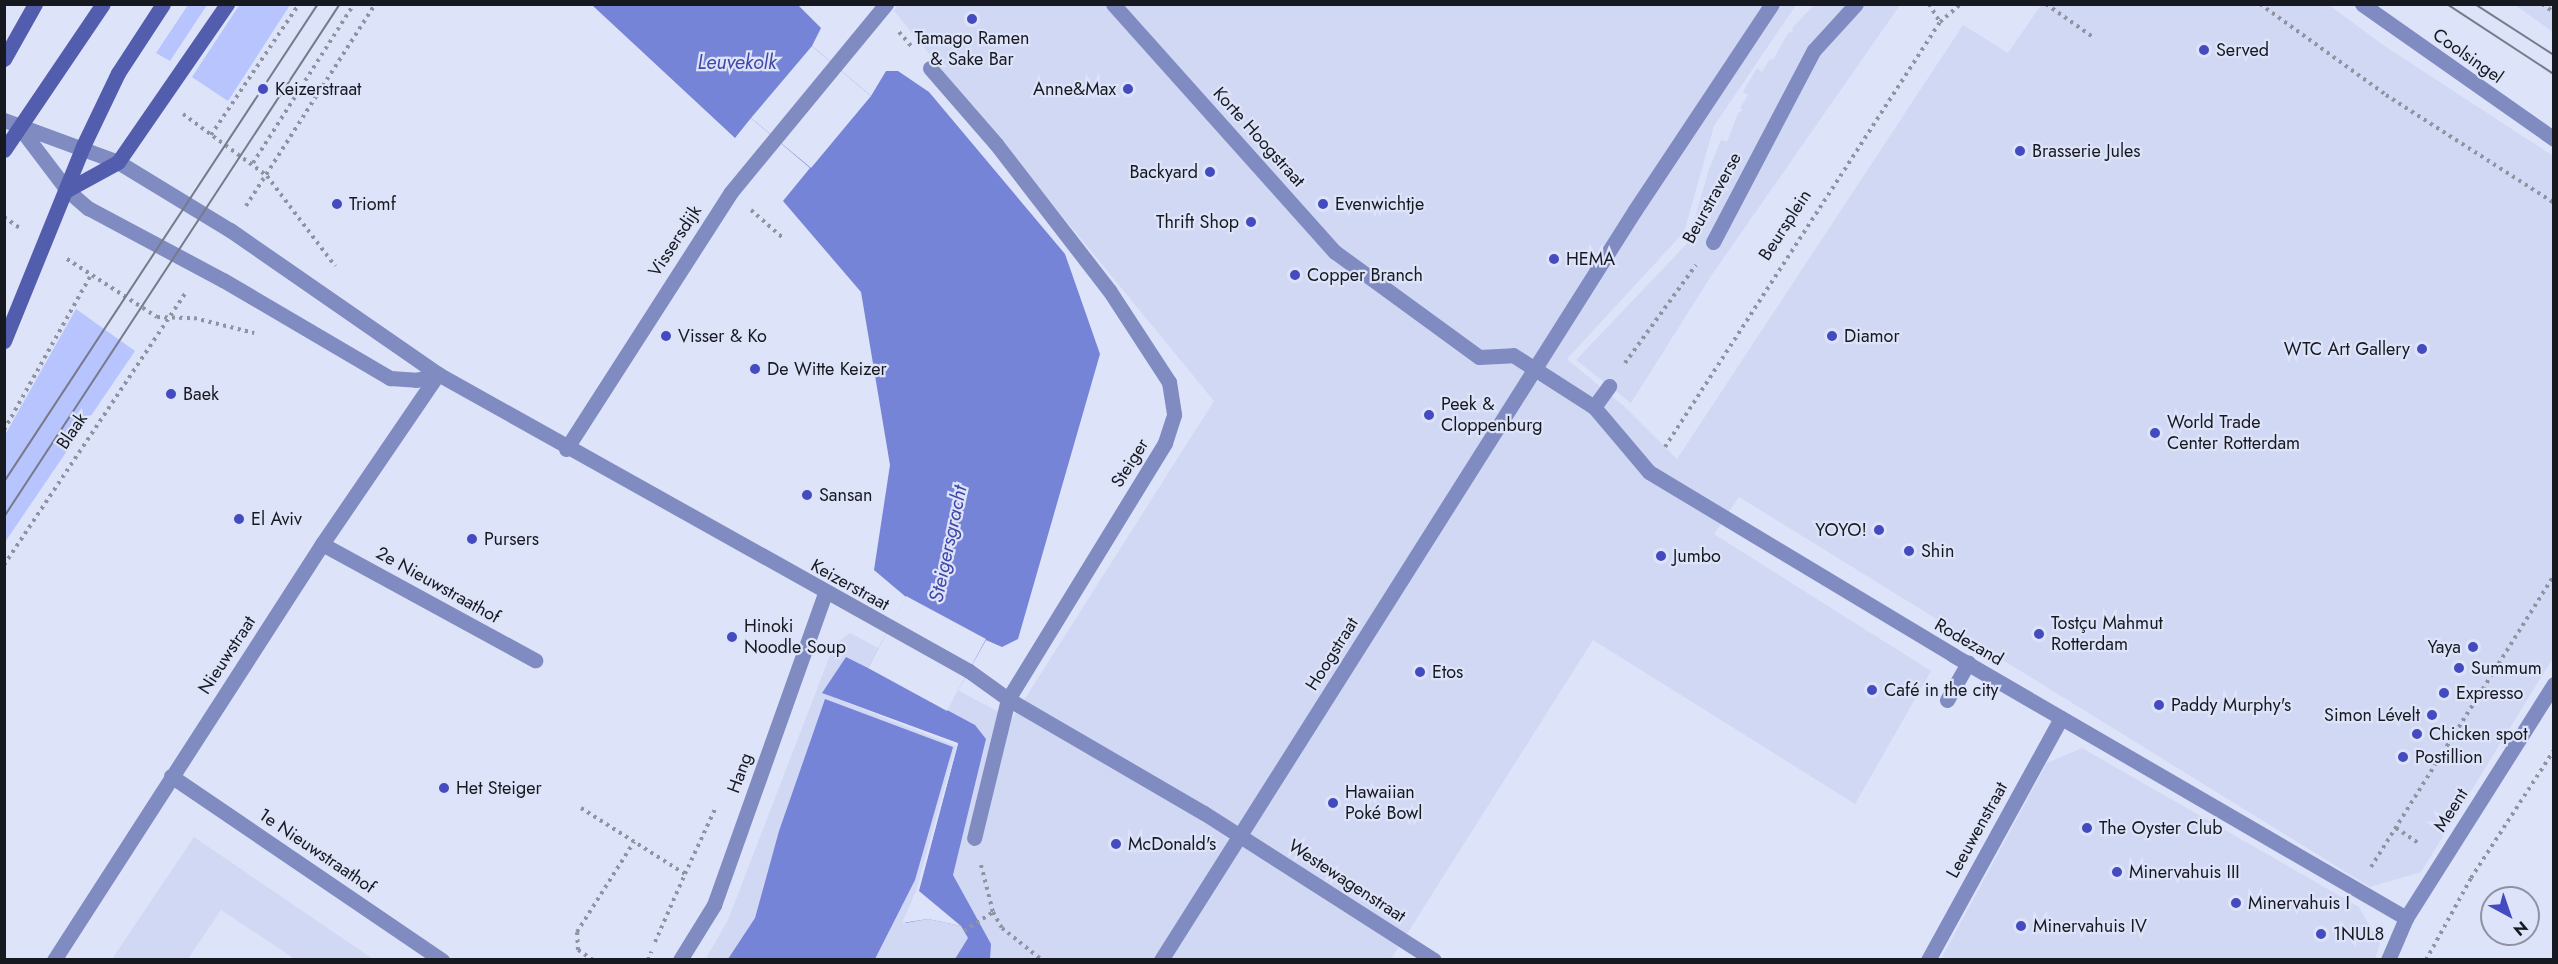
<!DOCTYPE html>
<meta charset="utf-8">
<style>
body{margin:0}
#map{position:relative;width:2558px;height:964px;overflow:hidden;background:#dde3f8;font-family:Jost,sans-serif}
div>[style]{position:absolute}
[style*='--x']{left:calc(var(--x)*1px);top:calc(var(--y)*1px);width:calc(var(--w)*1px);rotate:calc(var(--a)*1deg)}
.built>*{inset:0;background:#d1d8f4}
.green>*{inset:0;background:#b7c4fe}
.water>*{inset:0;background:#7684d7}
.pier>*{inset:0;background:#dde3f8}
.path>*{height:4px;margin-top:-2px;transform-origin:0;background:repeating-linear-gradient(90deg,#8f93a2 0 3px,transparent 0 7.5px)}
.service>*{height:15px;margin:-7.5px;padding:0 7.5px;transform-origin:7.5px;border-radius:7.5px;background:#7f8bc1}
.pedestrian>*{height:15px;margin:-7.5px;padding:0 7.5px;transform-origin:7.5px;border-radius:7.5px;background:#7f8bc1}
.minor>*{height:15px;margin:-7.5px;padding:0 7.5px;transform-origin:7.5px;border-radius:7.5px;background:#7f8bc1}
.tertiary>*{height:15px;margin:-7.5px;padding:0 7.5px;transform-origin:7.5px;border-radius:7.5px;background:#7f8bc1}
.secondary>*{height:15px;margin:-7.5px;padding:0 7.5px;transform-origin:7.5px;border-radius:7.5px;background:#525dad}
.tram>*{height:1.5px;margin:-0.75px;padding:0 0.75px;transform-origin:0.75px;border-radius:0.75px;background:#777b89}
.dots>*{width:16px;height:16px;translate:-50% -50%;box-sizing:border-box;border:3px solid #dde3f8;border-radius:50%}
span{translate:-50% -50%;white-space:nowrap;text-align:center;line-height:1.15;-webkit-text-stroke:4.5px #dde3f8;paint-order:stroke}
.poi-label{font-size:18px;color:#171920}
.left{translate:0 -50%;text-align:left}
.right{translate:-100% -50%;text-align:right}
.street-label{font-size:18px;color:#171920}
.water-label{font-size:20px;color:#4047a9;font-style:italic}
.frame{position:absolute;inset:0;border:6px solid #171920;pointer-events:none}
.north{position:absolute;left:2480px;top:886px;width:60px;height:60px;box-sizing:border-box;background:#dde3f8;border:2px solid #8e92a2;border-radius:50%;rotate:140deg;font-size:16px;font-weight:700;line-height:24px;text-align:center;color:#171920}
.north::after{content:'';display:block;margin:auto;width:21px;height:27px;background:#444abf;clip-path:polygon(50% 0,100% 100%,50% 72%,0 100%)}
</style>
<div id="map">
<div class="built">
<i style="clip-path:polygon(1815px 4px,1900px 5px,1711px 276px,1631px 403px,1576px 360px,1699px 231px,1699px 227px,1693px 225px,1709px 169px,1721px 140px,1727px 142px,1738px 113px,1743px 110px,1740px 108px,1748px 95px,1743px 92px,1757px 68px,1762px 72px,1770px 59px,1773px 60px,1788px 33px,1794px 31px,1791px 29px)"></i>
<i style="clip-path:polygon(898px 5px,1796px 5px,1714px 126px,1684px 232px,1567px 359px,1626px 408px,1677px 459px,1963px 25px,2008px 53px,2041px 5px,2329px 5px,2383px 45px,2553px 156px,2553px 658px,2421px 872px,2370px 887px,1739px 497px,1714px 534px,1931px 671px,1855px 804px,1593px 640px,1391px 959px,705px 960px,728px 920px,834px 645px,850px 633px,1012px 719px,1214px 401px,894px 11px)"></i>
<i style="clip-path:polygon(2515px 5px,2553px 5px,2553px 32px)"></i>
<i style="clip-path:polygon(2082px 748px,2359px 907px,2380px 944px,2375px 959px,1941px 959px,2047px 763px)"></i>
<i style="clip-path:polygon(194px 837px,373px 959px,295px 959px,221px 910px,188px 959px,112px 959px)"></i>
</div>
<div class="green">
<i style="clip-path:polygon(240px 4px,290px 5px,228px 101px,192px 77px)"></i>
<i style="clip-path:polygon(188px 5px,207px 5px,170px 61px,156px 53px)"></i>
<i style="clip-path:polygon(76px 309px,135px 351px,5px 542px,5px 435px)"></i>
</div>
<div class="water">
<i style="clip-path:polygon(592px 5px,798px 5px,821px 28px,812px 46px,871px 96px,886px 71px,898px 71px,929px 92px,1065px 254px,1100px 354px,1018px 639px,1002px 647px,986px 640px,947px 710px,975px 725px,986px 739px,953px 875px,991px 944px,990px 959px,955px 959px,968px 938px,961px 926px,928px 919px,905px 923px,918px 892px,958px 744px,822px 693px,846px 657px,868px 668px,906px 597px,874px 570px,890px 465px,861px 292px,783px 201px,810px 168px,751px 118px,735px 138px)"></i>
<i style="clip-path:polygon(825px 699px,953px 747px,915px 880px,875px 959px,728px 959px,755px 918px,779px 831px)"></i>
</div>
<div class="pier">
<i style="clip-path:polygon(812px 46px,871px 96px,811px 168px,751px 118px)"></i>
<i style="clip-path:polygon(906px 596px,986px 639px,947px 711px,868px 668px)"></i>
<i style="clip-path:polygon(822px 693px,958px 743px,919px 891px,961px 926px,928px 919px,902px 923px,916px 891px,956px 746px)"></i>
</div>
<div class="path">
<i style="--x:1929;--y:4;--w:21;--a:59"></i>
<i style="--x:2046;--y:4;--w:57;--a:35.1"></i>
<i style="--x:2260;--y:4;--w:155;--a:35.8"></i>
<i style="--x:2386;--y:95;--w:200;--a:32.7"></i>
<i style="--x:2542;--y:4;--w:14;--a:34"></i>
<i style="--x:899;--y:32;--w:20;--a:49"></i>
<i style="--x:183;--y:114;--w:104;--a:36.4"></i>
<i style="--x:267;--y:176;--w:113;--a:52.9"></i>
<i style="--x:211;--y:135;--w:158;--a:-56.1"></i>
<i style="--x:253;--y:163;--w:188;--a:-57.6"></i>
<i style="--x:246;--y:206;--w:240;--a:-57.4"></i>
<i style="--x:751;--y:210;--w:41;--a:41.1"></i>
<i style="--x:4;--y:217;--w:21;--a:35"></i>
<i style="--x:67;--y:259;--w:107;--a:32.8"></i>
<i style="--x:157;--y:317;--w:37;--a:2"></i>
<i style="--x:194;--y:318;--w:62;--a:14"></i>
<i style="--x:1625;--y:363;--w:121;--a:-54.1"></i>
<i style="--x:4;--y:430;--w:178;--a:-60.7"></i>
<i style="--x:1665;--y:447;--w:506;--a:-57.09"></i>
<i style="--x:1940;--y:22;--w:28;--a:-41"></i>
<i style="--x:4;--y:565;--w:329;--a:-56.3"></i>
<i style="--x:581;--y:808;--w:123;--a:32.4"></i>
<i style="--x:685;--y:874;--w:74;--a:-65.2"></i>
<i style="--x:2396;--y:828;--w:29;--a:34"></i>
<i style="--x:981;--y:865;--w:49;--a:75.7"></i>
<i style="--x:993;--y:912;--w:18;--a:61"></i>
<i style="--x:1002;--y:928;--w:51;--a:38.7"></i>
<i style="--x:2371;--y:867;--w:345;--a:-57.9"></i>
<i style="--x:964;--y:931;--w:35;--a:-33"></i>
<i style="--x:655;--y:942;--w:74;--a:-66.2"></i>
<i style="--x:593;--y:960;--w:18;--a:-146"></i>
<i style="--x:578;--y:950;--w:18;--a:-93"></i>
<i style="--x:577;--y:932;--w:107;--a:-57.7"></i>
<i style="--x:648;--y:960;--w:9;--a:-69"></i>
<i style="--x:2426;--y:960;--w:94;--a:-61.2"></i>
<i style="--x:2471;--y:878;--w:153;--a:-57"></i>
</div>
<div class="service">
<i style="--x:1947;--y:700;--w:43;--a:-60.4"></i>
</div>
<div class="pedestrian">
<i style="--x:1113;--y:4;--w:333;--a:48.2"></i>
<i style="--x:1335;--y:252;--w:178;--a:36.1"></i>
<i style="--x:1479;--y:357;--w:34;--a:-3"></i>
<i style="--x:1513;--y:355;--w:96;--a:32.7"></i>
<i style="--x:1594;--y:407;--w:85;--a:49.8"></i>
<i style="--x:1649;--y:472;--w:355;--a:31"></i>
<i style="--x:1713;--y:242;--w:217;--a:-62.3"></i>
<i style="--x:1814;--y:50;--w:62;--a:-47.6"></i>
<i style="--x:1594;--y:407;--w:26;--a:-54"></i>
<i style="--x:322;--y:544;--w:243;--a:28.6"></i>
<i style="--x:1008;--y:699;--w:227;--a:30.2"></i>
<i style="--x:1204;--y:813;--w:273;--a:32.6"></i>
<i style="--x:1161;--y:960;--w:887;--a:-57.71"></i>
<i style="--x:1635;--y:210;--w:247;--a:-56.4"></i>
</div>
<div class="minor">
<i style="--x:930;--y:68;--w:101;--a:49"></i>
<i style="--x:996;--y:144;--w:185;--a:52.3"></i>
<i style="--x:1109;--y:290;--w:110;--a:56.9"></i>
<i style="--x:1169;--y:382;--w:33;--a:81"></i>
<i style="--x:1174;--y:415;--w:29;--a:108"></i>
<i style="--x:1165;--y:443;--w:300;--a:121.5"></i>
<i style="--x:1008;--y:699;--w:143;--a:103.7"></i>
<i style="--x:4;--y:120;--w:121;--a:20.2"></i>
<i style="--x:118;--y:162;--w:131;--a:31.3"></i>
<i style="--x:230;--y:230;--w:253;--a:34.7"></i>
<i style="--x:438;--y:374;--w:608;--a:29.22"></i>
<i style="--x:969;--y:671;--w:48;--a:35.7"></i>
<i style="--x:20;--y:128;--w:78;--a:52.8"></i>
<i style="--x:67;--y:190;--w:28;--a:41"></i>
<i style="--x:88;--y:208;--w:153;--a:28.1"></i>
<i style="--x:223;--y:280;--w:194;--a:30.4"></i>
<i style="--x:390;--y:378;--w:26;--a:4"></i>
<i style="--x:416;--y:380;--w:23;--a:-15"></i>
<i style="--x:566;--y:449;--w:305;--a:-57.3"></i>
<i style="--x:731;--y:192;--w:244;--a:-50.5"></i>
<i style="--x:1953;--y:655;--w:524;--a:30.14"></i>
<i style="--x:171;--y:776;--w:328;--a:34.2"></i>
<i style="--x:54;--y:960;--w:495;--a:-57.2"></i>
<i style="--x:322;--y:544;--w:206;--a:-55.7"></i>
<i style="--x:680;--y:960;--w:65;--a:-58.3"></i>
<i style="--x:714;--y:905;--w:331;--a:-70.4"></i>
<i style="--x:1928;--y:960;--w:276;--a:-61.2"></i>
<i style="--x:2388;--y:960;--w:46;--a:-66.8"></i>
<i style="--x:2406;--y:918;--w:277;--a:-57.7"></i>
</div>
<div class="tertiary">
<i style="--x:2362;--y:4;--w:235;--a:35.1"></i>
</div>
<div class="secondary">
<i style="--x:4;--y:59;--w:63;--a:-60.6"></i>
<i style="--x:4;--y:150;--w:176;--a:-55.9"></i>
<i style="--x:67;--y:190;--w:58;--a:-28.8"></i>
<i style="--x:118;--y:162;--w:192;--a:-55.4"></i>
<i style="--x:4;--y:341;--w:210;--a:-67.9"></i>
<i style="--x:83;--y:146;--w:81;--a:-64.4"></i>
<i style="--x:118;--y:73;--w:82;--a:-56.9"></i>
</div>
<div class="tram">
<i style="--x:2447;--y:4;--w:128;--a:33.2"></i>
<i style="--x:2475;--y:4;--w:94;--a:32.8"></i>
<i style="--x:4;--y:482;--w:572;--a:-56.7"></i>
<i style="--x:4;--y:517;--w:613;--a:-56.78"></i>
</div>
<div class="dots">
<i style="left:972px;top:19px;background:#444abf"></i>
<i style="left:2204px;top:50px;background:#444abf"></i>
<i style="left:263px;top:89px;background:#444abf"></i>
<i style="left:1128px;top:89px;background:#444abf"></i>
<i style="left:2020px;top:151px;background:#444abf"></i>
<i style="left:1210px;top:172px;background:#444abf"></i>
<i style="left:337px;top:204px;background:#444abf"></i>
<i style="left:1323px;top:204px;background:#444abf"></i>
<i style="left:1251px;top:222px;background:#444abf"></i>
<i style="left:1554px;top:259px;background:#444abf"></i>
<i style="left:1295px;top:275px;background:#444abf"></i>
<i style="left:666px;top:336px;background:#444abf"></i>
<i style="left:1832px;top:336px;background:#444abf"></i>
<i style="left:2422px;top:349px;background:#444abf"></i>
<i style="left:755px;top:369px;background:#444abf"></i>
<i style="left:171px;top:394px;background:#444abf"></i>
<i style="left:1429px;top:415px;background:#444abf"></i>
<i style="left:2155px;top:433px;background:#444abf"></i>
<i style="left:807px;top:495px;background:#444abf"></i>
<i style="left:239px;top:519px;background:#444abf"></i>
<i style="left:1879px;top:530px;background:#444abf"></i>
<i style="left:472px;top:539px;background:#444abf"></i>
<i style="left:1909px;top:551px;background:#444abf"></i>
<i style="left:1661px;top:556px;background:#444abf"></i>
<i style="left:2039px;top:634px;background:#444abf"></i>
<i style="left:732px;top:637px;background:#444abf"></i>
<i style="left:2473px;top:647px;background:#444abf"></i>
<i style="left:2459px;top:668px;background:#444abf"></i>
<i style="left:1420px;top:672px;background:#444abf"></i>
<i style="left:1872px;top:690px;background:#444abf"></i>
<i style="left:2444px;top:693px;background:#444abf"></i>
<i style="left:2159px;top:705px;background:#444abf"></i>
<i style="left:2432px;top:715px;background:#444abf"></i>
<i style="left:2417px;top:734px;background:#444abf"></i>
<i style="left:2403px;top:757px;background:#444abf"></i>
<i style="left:444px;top:788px;background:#444abf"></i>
<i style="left:1333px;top:803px;background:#444abf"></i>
<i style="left:2087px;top:828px;background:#444abf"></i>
<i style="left:1116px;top:844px;background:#444abf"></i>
<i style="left:2117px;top:872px;background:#444abf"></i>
<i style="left:2236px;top:903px;background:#444abf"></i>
<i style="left:2021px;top:926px;background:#444abf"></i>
<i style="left:2321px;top:934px;background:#444abf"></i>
</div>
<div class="poi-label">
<span style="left:972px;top:49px">Tamago Ramen<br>&amp; Sake Bar</span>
<span class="left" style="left:2216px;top:50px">Served</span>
<span class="left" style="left:275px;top:89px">Keizerstraat</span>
<span class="right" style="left:1116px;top:89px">Anne&amp;Max</span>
<span class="left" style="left:2032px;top:151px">Brasserie Jules</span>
<span class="right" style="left:1198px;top:172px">Backyard</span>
<span class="left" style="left:349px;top:204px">Triomf</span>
<span class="left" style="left:1335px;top:204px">Evenwichtje</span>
<span class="right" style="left:1239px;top:222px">Thrift Shop</span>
<span class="left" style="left:1566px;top:259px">HEMA</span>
<span class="left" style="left:1307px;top:275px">Copper Branch</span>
<span class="left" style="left:678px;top:336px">Visser &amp; Ko</span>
<span class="left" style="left:1844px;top:336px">Diamor</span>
<span class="right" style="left:2410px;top:349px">WTC Art Gallery</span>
<span class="left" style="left:767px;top:369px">De Witte Keizer</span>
<span class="left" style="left:183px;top:394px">Baek</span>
<span class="left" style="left:1441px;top:415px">Peek &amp;<br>Cloppenburg</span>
<span class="left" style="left:2167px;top:433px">World Trade<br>Center Rotterdam</span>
<span class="left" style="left:819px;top:495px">Sansan</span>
<span class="left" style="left:251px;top:519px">El Aviv</span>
<span class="right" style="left:1867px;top:530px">YOYO!</span>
<span class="left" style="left:484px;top:539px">Pursers</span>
<span class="left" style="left:1921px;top:551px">Shin</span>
<span class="left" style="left:1673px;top:556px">Jumbo</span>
<span class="left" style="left:2051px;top:634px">Tostçu Mahmut<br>Rotterdam</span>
<span class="left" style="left:744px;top:637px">Hinoki<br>Noodle Soup</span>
<span class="right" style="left:2461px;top:647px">Yaya</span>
<span class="left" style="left:2471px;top:668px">Summum</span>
<span class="left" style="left:1432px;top:672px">Etos</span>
<span class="left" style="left:1884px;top:690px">Café in the city</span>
<span class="left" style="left:2456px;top:693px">Expresso</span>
<span class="left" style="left:2171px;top:705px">Paddy Murphy's</span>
<span class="right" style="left:2420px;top:715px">Simon Lévelt</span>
<span class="left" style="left:2429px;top:734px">Chicken spot</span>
<span class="left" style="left:2415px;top:757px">Postillion</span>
<span class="left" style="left:456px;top:788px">Het Steiger</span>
<span class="left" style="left:1345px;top:803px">Hawaiian<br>Poké Bowl</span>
<span class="left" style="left:2099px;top:828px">The Oyster Club</span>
<span class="left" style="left:1128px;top:844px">McDonald's</span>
<span class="left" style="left:2129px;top:872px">Minervahuis III</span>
<span class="left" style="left:2248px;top:903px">Minervahuis I</span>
<span class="left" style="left:2033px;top:926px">Minervahuis IV</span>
<span class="left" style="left:2333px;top:934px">1NUL8</span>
</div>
<div class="street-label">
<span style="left:2468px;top:56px;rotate:35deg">Coolsingel</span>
<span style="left:1259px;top:137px;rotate:48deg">Korte Hoogstraat</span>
<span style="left:1712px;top:198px;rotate:-61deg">Beurstraverse</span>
<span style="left:1785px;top:225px;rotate:-57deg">Beursplein</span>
<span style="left:675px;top:241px;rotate:-57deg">Vissersdijk</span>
<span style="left:72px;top:431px;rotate:-56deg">Blaak</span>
<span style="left:1130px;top:463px;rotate:-58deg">Steiger</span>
<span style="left:438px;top:585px;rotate:29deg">2e Nieuwstraathof</span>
<span style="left:850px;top:585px;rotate:29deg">Keizerstraat</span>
<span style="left:1969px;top:642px;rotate:30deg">Rodezand</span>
<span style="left:1332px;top:654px;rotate:-58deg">Hoogstraat</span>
<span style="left:227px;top:655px;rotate:-57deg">Nieuwstraat</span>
<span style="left:740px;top:773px;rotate:-70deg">Hang</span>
<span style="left:2451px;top:810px;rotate:-58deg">Meent</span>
<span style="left:1977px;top:830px;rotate:-61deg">Leeuwenstraat</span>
<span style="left:317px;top:851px;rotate:34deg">1e Nieuwstraathof</span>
<span style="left:1347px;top:881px;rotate:33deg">Westewagenstraat</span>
</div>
<div class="water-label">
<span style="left:737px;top:62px">Leuvekolk</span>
<span style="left:948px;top:544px;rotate:-78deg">Steigersgracht</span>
</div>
<div class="frame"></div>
<div class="north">N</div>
</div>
